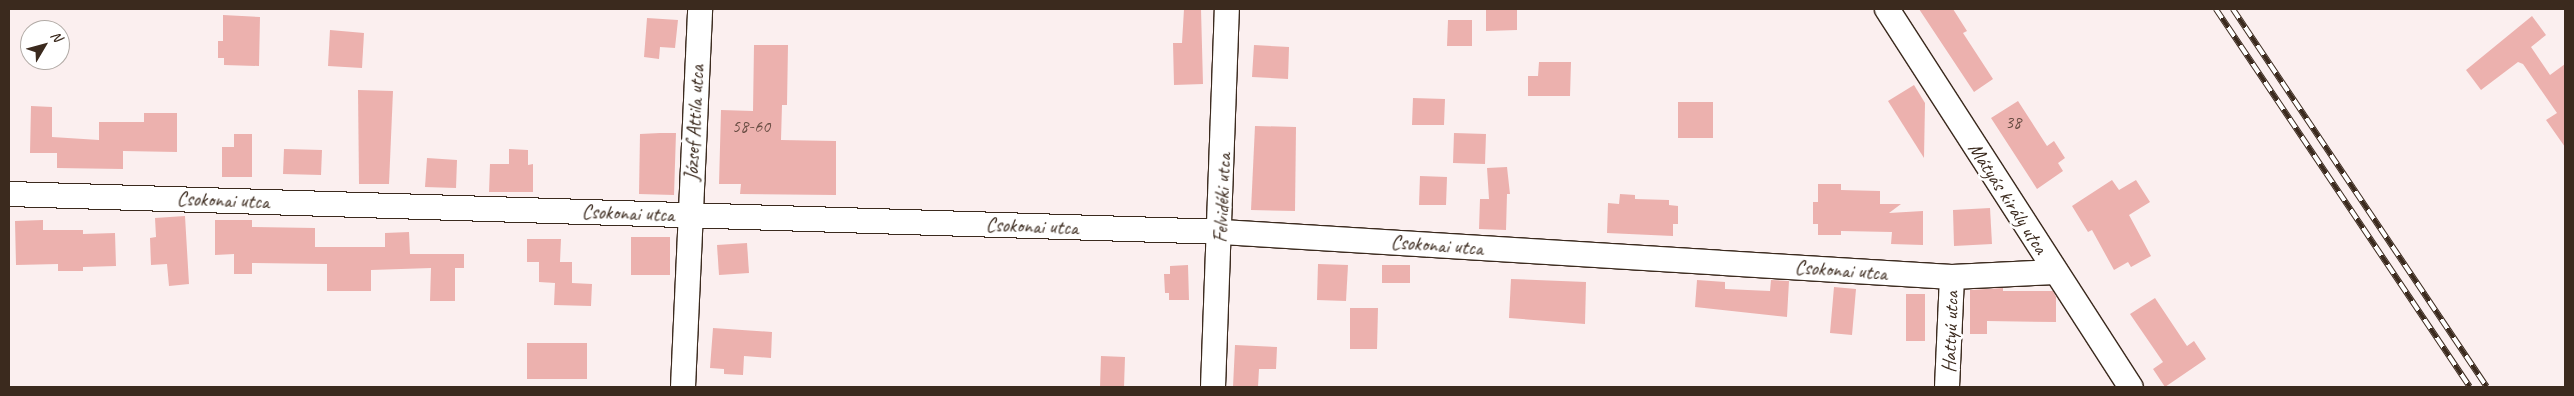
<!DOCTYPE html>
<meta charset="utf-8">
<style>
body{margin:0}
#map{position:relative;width:2574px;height:396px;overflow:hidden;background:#fbefef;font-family:Caveat,sans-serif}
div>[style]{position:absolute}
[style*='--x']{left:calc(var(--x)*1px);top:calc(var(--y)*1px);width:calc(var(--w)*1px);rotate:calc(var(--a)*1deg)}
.building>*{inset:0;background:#ecb1ae}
.roads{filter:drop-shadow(1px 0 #3b2a1e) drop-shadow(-1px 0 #3b2a1e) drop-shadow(0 1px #3b2a1e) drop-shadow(0 -1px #3b2a1e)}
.street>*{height:24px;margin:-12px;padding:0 12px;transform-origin:12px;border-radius:12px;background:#fff}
.rail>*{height:5.5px;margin-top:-2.75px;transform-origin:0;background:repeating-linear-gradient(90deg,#fff 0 11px,#3b2a1e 0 22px);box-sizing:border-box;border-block:1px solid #3b2a1e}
span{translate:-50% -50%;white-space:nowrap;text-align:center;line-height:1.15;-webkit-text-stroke:5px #fff;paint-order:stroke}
.number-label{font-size:18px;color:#674c42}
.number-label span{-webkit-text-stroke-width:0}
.street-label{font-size:20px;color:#3b2a1e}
.frame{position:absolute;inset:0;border:10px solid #3b2a1e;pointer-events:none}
.north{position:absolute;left:20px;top:20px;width:50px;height:50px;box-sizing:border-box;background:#fff;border:1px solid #b1aaa5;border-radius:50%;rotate:53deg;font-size:14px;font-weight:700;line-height:20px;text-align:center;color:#3b2a1e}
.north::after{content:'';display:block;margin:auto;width:18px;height:22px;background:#3b2a1e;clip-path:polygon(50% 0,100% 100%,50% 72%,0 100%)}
</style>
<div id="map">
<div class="building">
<i style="clip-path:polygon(1184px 9px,1201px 9px,1203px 84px,1174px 85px,1173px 43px,1182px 43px)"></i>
<i style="clip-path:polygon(1486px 9px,1517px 9px,1517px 30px,1486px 31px)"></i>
<i style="clip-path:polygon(1919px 9px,1953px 9px,1967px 31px,1963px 33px,1993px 79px,1974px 92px)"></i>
<i style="clip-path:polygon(223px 15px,260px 17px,259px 66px,224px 65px,224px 58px,218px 58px,218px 41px,223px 41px)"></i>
<i style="clip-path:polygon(2532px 16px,2546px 35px,2531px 47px,2550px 75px,2565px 64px,2565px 147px,2546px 120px,2557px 113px,2523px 64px,2518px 62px,2481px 90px,2466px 70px)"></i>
<i style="clip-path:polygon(647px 18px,678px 20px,675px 48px,660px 47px,659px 59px,644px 57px)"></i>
<i style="clip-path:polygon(1448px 20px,1472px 20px,1472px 46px,1447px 46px)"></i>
<i style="clip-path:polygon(330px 30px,364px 33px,362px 68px,328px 66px)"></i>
<i style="clip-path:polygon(754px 45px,788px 45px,787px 105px,782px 105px,781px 140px,836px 141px,836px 195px,740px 194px,741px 184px,719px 184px,721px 110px,753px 111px)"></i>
<i style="clip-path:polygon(1254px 45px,1289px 47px,1288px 79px,1252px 77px)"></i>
<i style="clip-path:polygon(1539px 62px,1571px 62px,1570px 96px,1528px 96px,1528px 76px,1538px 76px)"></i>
<i style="clip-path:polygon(1914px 85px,1925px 103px,1924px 158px,1888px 101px)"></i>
<i style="clip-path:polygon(358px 90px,393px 91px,389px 184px,359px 184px)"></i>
<i style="clip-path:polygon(1413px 98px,1445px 99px,1444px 125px,1412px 125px)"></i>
<i style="clip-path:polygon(2018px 101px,2047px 146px,2054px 141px,2065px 158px,2058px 163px,2063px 171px,2037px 189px,1991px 118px)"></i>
<i style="clip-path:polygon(1678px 102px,1713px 102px,1713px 138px,1678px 138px)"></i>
<i style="clip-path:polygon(31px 106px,52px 107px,52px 137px,99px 140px,99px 122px,144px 122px,144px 113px,177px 113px,177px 152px,123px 151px,123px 169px,57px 168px,57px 153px,30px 153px)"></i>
<i style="clip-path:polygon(1255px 126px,1296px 127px,1295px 211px,1251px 210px)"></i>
<i style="clip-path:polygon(660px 133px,676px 133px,674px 195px,639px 194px,640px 134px)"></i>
<i style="clip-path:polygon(1454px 133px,1486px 134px,1485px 164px,1453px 163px)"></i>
<i style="clip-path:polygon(234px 134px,252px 134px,252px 177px,222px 177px,222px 147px,234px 147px)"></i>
<i style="clip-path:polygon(284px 149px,322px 150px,321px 175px,283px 174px)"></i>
<i style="clip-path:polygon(509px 149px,528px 150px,528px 165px,533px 164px,533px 192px,489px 192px,490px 164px,509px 164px)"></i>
<i style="clip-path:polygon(427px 158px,457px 160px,456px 188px,425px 187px)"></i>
<i style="clip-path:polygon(1507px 167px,1510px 194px,1507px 194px,1506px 230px,1479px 229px,1480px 199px,1489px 199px,1487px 168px)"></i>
<i style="clip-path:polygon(1420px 176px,1447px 177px,1446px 205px,1419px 205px)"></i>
<i style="clip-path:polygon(2112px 180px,2119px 190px,2136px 180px,2150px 202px,2129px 215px,2151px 256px,2131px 267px,2128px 262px,2114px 270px,2092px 230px,2088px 232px,2072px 206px)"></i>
<i style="clip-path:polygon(1818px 184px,1841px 184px,1841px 190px,1880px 191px,1880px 204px,1901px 204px,1889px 213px,1923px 211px,1923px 245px,1891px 244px,1892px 232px,1841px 231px,1841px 235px,1818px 235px,1818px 224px,1813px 224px,1813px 202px,1818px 202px)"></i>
<i style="clip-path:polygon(1620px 194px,1635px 195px,1635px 199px,1669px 200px,1669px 205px,1678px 206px,1678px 224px,1673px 224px,1673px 236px,1607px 233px,1608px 203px,1619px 204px)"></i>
<i style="clip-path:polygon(1990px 208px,1992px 244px,1954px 246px,1953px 210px)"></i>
<i style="clip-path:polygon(185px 216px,189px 284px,169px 286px,167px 264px,151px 265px,150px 238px,156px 237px,155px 218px)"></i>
<i style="clip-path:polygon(43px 220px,43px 230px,83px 230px,83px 234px,115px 233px,116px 266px,83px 267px,83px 271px,58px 271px,58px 264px,16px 265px,15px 221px)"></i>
<i style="clip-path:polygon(215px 220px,252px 220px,252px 227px,315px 228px,315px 247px,385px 247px,385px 233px,409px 232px,410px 254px,464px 254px,464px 268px,455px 268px,455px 301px,430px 301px,431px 268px,371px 270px,371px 291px,327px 291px,327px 264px,252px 263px,252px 274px,234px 274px,234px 254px,215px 255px)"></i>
<i style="clip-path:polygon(631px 237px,670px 237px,670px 275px,631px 275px)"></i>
<i style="clip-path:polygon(527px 239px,561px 239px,560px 262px,572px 262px,572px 283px,592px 284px,591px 306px,554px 305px,555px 283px,539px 282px,539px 262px,527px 262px)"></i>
<i style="clip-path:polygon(747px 243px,749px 273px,719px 275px,717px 245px)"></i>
<i style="clip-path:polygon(1318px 264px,1348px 265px,1346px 301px,1317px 300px)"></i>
<i style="clip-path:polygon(1188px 265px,1189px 300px,1169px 300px,1169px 293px,1165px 293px,1164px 274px,1170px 274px,1170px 266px)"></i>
<i style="clip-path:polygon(1382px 265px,1410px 265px,1410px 283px,1382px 283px)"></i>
<i style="clip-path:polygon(1511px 279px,1586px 282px,1585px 324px,1509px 318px)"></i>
<i style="clip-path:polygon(1697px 280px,1725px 282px,1725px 289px,1770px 291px,1771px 280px,1789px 281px,1787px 317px,1695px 307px)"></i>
<i style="clip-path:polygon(1834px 287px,1856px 289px,1852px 335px,1830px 333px)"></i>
<i style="clip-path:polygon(2003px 288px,2003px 291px,2053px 291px,2056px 297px,2056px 322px,1987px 321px,1987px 334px,1970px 334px,1970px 290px)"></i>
<i style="clip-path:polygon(1906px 294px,1925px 294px,1925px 341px,1906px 341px)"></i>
<i style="clip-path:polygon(2155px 298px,2187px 346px,2194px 341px,2206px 359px,2165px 387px,2153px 369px,2163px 362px,2130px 314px)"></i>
<i style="clip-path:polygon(1350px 308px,1378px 308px,1377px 349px,1350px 349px)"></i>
<i style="clip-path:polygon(713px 328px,772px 332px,771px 358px,744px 356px,743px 375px,724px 374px,724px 369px,710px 368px)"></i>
<i style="clip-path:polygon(527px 343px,587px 343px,587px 379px,527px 379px)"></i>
<i style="clip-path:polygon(1235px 345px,1277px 347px,1276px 369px,1259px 369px,1258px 387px,1233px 387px)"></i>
<i style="clip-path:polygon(1101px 356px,1125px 357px,1124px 387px,1100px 387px)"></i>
</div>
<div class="roads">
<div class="street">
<i style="--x:1887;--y:9;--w:450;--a:57.2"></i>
<i style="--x:9;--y:194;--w:1214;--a:1.79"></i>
<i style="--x:1222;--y:232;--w:731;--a:3.53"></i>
<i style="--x:1952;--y:277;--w:103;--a:-2.8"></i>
<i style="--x:683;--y:387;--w:378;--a:-87.4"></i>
<i style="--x:1213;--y:387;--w:378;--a:-87.9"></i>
<i style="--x:1947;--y:387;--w:110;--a:-87.4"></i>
</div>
</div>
<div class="rail">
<i style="--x:2216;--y:9;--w:455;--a:56.1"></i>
<i style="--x:2233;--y:9;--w:455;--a:56.1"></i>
</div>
<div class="number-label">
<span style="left:2013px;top:122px">38</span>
<span style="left:751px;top:126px">58-60</span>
</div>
<div class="street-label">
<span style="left:694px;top:123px;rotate:-87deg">József Attila utca</span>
<span style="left:1222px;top:198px;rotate:-88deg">Felvidéki utca</span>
<span style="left:2008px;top:198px;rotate:57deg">Mátyás király utca</span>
<span style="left:223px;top:200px;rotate:2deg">Csokonai utca</span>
<span style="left:628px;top:213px;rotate:2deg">Csokonai utca</span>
<span style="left:1032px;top:226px;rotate:2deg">Csokonai utca</span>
<span style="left:1437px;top:245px;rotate:4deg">Csokonai utca</span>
<span style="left:1841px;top:270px;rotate:4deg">Csokonai utca</span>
<span style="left:1950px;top:332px;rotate:-88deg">Hattyú utca</span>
</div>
<div class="frame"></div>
<div class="north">N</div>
</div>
